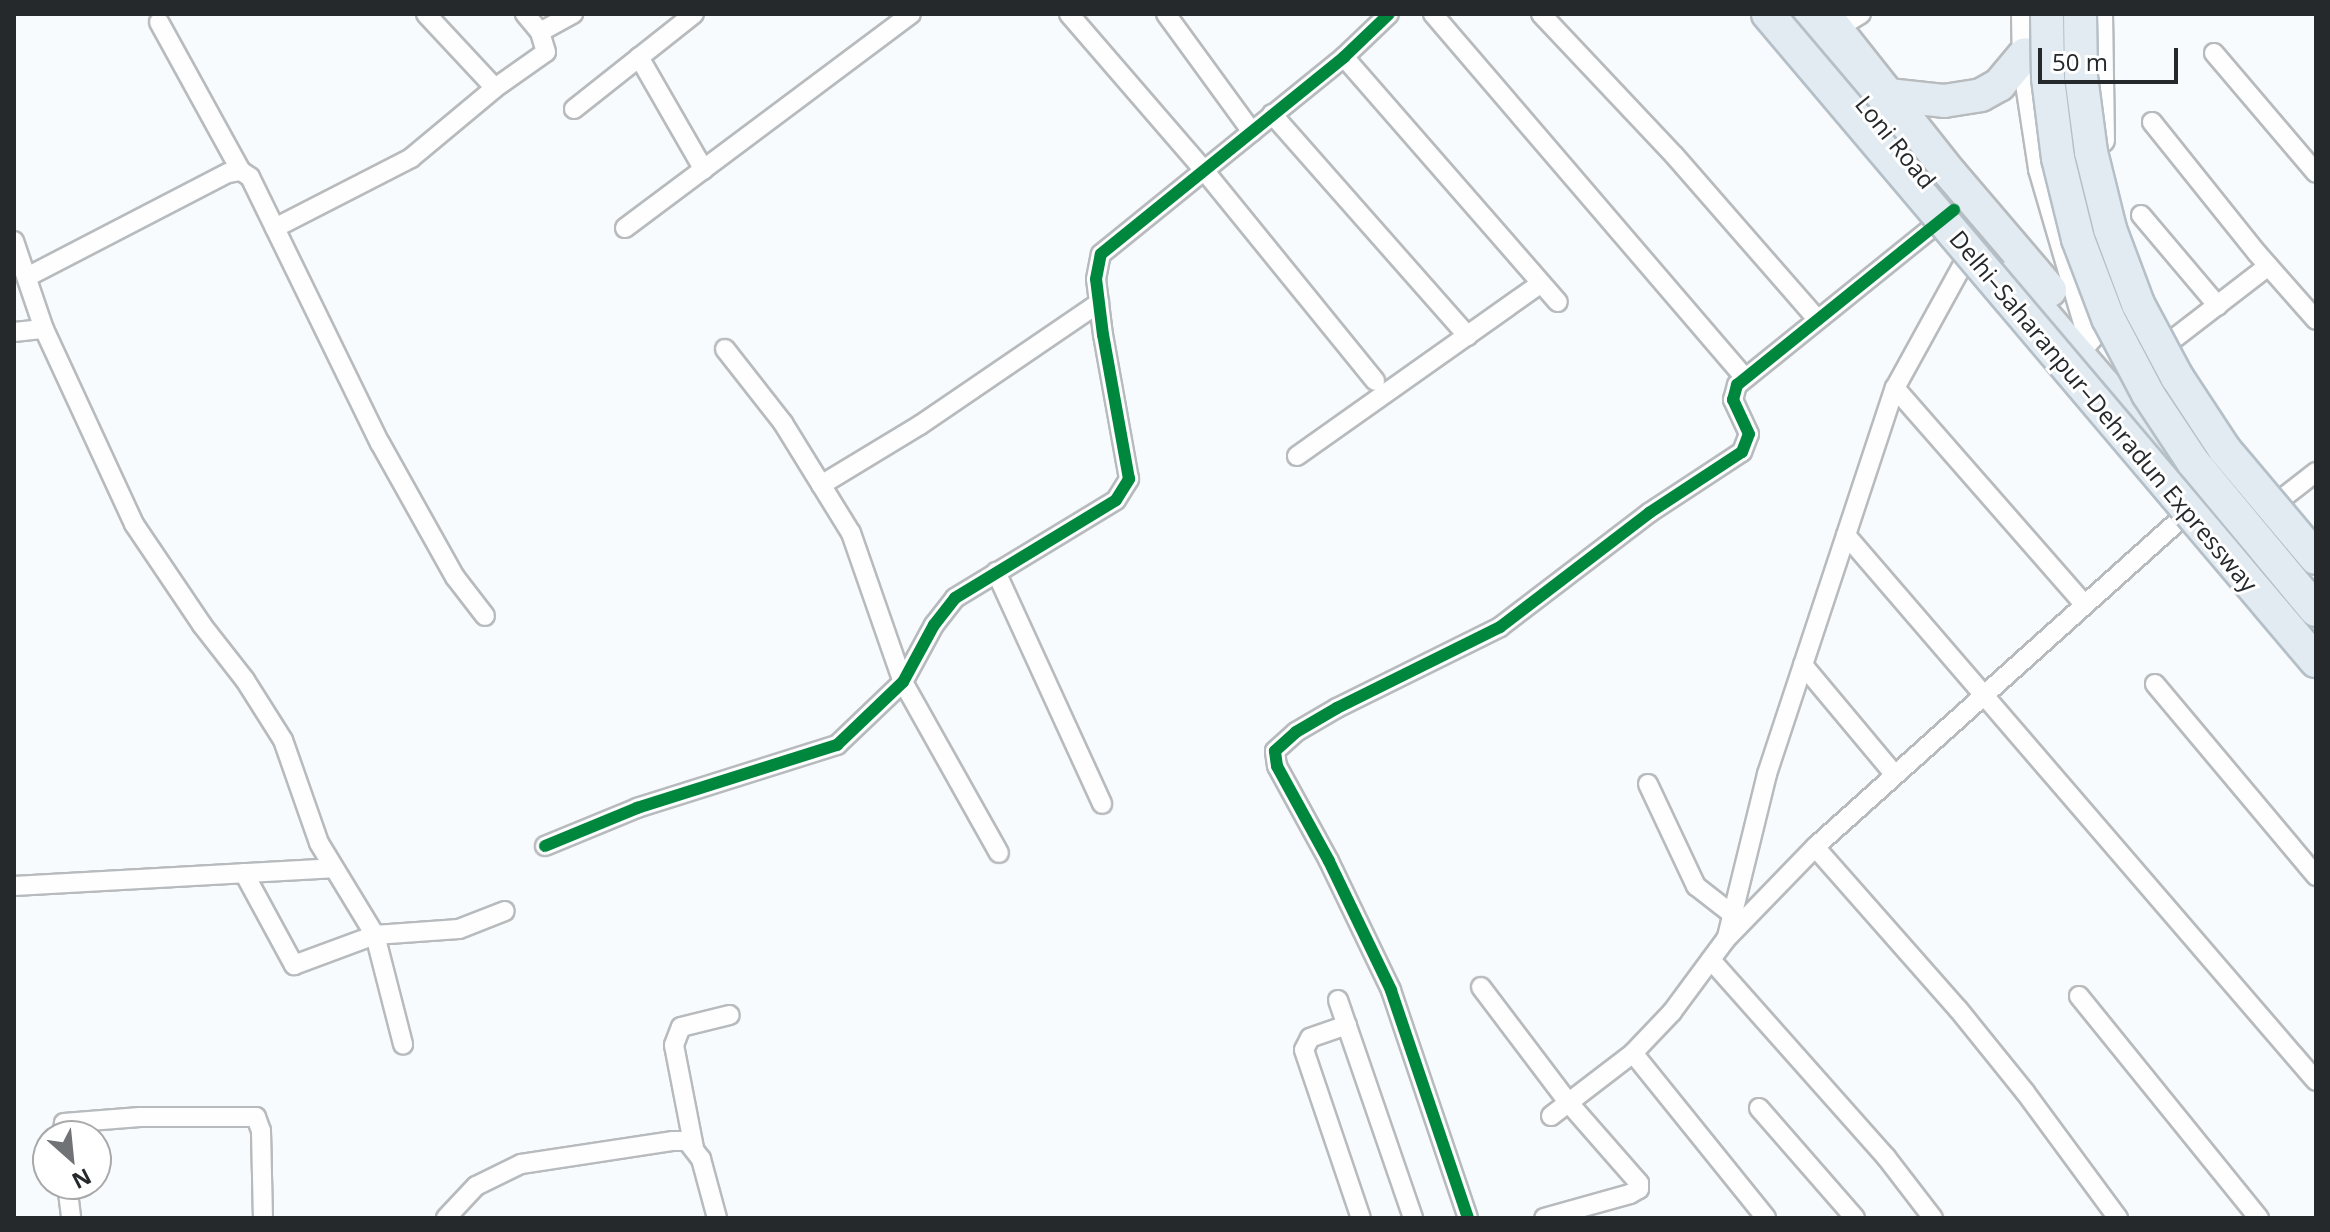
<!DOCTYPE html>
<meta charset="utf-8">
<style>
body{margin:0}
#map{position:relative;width:2330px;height:1232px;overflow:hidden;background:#f8fbfd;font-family:"Open Sans",sans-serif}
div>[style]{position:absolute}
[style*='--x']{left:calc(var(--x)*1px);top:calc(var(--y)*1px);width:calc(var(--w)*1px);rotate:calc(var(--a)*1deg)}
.roads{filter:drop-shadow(2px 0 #b8bbbd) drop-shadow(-2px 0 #b8bbbd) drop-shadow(0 2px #b8bbbd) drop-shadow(0 -2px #b8bbbd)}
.street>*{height:18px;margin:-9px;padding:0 9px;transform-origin:9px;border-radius:9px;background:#fefeff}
.secondary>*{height:24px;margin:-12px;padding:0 12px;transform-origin:12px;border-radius:12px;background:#fefeff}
.highway>*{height:32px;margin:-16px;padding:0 16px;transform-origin:16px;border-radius:16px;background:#e2ebf1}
.bridges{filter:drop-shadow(2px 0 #b5bfc7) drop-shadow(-2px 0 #b5bfc7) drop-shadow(0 2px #b5bfc7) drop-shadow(0 -2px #b5bfc7)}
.highway-bridge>*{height:32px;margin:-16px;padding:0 16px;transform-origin:16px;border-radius:16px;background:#e2ebf1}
.cycleway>*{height:12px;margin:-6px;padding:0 6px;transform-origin:6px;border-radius:6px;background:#00873e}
span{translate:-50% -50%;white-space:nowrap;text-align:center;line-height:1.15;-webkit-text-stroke:6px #fff;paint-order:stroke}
.street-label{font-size:24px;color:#26292c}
.frame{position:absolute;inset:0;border:16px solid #26292c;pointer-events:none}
.north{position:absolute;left:32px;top:1120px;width:80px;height:80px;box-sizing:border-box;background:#fff;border:2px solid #a8a9ab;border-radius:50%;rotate:153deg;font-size:22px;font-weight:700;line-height:32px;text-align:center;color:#26292c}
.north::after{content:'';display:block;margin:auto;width:28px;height:36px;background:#707275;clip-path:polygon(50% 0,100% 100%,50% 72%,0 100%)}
.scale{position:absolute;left:2038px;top:48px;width:140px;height:36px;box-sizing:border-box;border:4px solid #26292c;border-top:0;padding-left:10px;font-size:24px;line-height:28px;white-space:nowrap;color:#26292c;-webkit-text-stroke:6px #fff;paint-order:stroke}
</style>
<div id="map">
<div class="roads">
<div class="street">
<i style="--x:426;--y:14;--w:101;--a:47"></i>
<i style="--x:525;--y:14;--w:23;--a:50"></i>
<i style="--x:1069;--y:14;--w:205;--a:49.2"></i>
<i style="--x:1203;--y:169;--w:273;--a:50.9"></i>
<i style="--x:1166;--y:14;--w:146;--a:53.9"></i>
<i style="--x:1433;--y:14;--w:479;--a:49.4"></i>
<i style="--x:1541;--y:14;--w:194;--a:46.7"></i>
<i style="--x:1674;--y:155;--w:218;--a:48.9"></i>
<i style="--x:159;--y:22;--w:170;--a:61.2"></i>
<i style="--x:1836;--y:29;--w:29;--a:-31"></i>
<i style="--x:2214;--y:53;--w:157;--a:49.6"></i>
<i style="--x:639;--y:57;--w:130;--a:60.1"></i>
<i style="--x:1344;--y:57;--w:325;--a:48.9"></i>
<i style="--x:574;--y:109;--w:153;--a:-38.4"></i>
<i style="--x:1272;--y:114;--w:296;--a:48.6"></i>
<i style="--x:2152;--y:122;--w:168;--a:51.3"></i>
<i style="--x:2257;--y:253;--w:89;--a:48.6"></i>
<i style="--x:2141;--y:215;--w:119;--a:49.8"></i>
<i style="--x:275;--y:228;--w:153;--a:-27.2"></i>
<i style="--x:411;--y:158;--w:109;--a:-39.8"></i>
<i style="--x:495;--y:88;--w:62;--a:-35.2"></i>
<i style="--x:546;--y:52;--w:21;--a:-107"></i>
<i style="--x:540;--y:32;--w:38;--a:-29"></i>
<i style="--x:625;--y:228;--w:357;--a:-36.8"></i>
<i style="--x:14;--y:241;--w:93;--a:71.2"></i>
<i style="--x:44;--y:329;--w:215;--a:65.2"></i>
<i style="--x:134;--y:524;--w:122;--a:56"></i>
<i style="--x:202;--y:625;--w:70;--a:52"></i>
<i style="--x:245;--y:680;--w:71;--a:57.7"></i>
<i style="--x:283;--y:740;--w:109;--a:70.7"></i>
<i style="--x:319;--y:843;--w:108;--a:58.7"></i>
<i style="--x:375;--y:935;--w:113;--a:75.6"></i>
<i style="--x:27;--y:277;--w:226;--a:-27.4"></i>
<i style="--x:228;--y:173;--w:13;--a:-9"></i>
<i style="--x:241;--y:171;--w:11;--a:34"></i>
<i style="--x:250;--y:177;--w:296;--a:64"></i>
<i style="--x:380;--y:443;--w:154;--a:60.8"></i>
<i style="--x:455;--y:577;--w:49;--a:52.4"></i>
<i style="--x:14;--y:332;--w:30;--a:-6"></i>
<i style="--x:725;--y:349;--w:94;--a:51.9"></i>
<i style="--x:783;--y:423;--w:129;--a:58.3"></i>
<i style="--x:851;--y:533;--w:158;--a:70.8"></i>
<i style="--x:903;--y:682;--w:196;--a:60.7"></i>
<i style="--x:2128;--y:374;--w:177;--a:-37.6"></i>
<i style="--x:1895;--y:388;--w:286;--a:48.8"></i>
<i style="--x:1297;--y:456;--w:299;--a:-35.3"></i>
<i style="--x:821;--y:485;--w:116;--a:-31.2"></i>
<i style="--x:920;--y:425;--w:217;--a:-34.3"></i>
<i style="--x:2253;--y:521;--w:80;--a:-37.9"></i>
<i style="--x:1846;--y:535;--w:720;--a:49.28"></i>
<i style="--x:996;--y:572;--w:255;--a:65.4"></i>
<i style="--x:1803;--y:665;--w:142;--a:50.1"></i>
<i style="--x:2155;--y:684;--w:251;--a:50"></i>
<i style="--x:1648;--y:784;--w:113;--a:64.8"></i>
<i style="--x:1696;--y:886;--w:46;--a:37.9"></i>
<i style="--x:545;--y:846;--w:100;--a:-22.4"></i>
<i style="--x:637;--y:808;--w:210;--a:-17.5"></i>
<i style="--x:837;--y:745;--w:91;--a:-43.7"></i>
<i style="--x:903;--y:682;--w:65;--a:-61.5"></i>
<i style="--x:934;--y:625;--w:34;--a:-52"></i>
<i style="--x:955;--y:598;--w:188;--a:-31.3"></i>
<i style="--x:1116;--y:500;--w:25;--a:-58"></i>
<i style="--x:1129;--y:479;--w:146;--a:-100.2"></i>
<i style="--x:1103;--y:335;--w:56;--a:-97.1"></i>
<i style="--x:1096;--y:279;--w:25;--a:-79"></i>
<i style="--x:1101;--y:254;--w:313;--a:-39"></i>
<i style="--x:1344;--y:57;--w:62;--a:-43.7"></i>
<i style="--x:1815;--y:847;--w:216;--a:48.6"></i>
<i style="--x:1958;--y:1009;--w:107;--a:51.1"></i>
<i style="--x:2025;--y:1092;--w:157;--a:53.6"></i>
<i style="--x:244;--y:873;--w:105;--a:61.5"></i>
<i style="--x:294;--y:965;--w:86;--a:-20.3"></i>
<i style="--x:375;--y:935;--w:84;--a:-4.1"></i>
<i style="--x:459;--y:929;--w:49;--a:-21.4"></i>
<i style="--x:14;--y:886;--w:319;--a:-3.2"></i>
<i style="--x:1727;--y:937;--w:168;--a:-76.2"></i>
<i style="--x:1767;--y:774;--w:407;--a:-71.7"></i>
<i style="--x:1895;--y:388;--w:160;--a:-61.2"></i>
<i style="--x:1711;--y:960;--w:264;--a:48.4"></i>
<i style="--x:1886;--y:1157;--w:77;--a:52.4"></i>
<i style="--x:1481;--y:987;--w:144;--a:52.9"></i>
<i style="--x:1568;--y:1102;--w:108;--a:48.8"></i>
<i style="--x:1639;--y:1183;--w:6;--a:90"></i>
<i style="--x:1639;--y:1189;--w:10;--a:151"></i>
<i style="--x:1630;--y:1194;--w:89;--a:164.4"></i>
<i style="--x:2079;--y:996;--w:286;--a:51"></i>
<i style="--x:1338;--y:1000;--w:231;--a:71"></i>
<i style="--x:1347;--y:1025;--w:39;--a:161"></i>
<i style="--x:1310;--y:1038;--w:13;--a:117"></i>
<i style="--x:1304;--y:1050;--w:177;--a:71.3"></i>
<i style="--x:1633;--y:1053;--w:212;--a:51.1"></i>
<i style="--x:1759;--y:1108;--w:146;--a:48.9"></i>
<i style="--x:1551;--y:1116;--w:103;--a:-37.5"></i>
<i style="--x:1633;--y:1053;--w:57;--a:-46.4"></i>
<i style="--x:1672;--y:1012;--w:91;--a:-53.5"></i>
<i style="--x:1726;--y:939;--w:128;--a:-45.9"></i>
<i style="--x:1815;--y:847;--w:511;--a:-41.9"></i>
<i style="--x:62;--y:1136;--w:13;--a:-81"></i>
<i style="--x:64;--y:1123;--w:76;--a:-4.5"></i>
<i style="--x:140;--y:1117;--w:116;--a:0"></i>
<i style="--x:256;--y:1117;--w:15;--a:70"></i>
<i style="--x:261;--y:1131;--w:87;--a:88.7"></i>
<i style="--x:694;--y:1148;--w:105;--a:-101"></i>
<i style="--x:674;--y:1045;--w:19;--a:-69"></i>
<i style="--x:681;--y:1027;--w:50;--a:-13.8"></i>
<i style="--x:67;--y:1184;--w:34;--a:83"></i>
<i style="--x:446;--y:1218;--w:44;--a:-46.8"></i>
<i style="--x:476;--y:1186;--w:50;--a:-26.1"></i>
<i style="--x:521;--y:1164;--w:154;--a:-8.6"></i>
<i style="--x:673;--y:1141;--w:14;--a:0"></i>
<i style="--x:687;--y:1141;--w:23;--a:52"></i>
<i style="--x:701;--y:1159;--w:61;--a:74.8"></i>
<i style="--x:1468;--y:1218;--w:241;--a:-108.7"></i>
<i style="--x:1391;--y:990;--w:143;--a:-115.7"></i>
<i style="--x:1329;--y:861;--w:108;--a:-118.7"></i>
<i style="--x:1277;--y:766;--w:15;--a:-98"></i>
<i style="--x:1275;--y:751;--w:28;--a:-42"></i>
<i style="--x:1296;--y:732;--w:48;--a:-30.3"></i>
<i style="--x:1337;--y:708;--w:182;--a:-26.4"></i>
<i style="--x:1500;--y:627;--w:188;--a:-37.4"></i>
<i style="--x:1649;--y:513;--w:111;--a:-33.3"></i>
<i style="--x:1742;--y:452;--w:19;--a:-69"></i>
<i style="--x:1749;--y:434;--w:38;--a:-115"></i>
<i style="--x:1733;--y:400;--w:16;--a:-75"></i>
<i style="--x:1737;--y:385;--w:271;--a:-38.9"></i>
</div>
<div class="secondary">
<i style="--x:2024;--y:14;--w:50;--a:88.9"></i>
<i style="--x:2025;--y:64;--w:106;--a:81.3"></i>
<i style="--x:2041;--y:169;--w:175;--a:73.7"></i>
<i style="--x:2090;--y:337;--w:21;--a:129"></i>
<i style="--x:2100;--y:14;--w:126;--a:89.1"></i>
</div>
<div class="highway">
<i style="--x:1791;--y:14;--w:164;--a:50.7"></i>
<i style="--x:1824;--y:14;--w:203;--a:51.6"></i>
<i style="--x:1950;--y:173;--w:154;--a:49.5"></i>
<i style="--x:1888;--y:95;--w:56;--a:6.1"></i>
<i style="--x:1944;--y:101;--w:37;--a:-9"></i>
<i style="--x:1981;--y:95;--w:21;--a:-29"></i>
<i style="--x:1999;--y:85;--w:40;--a:-50"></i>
<i style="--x:2011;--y:277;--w:325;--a:49.2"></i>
<i style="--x:2282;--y:592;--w:52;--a:49.6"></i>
</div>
</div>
<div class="bridges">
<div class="highway-bridge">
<i style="--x:1768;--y:14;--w:848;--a:49.74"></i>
<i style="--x:2047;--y:14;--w:64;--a:89.1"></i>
<i style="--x:2048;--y:78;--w:81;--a:82.9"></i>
<i style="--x:2058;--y:158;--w:83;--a:76.1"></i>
<i style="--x:2078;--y:239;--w:85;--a:69.2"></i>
<i style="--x:2108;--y:318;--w:86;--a:62.2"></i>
<i style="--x:2148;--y:394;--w:82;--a:56.5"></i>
<i style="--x:2193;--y:462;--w:192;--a:50.3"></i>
<i style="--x:2080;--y:14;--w:62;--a:89.1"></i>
<i style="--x:2081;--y:76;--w:77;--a:82.5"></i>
<i style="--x:2091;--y:152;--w:79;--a:76.1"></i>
<i style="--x:2110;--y:229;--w:80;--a:69.5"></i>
<i style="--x:2138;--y:304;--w:83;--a:61.9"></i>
<i style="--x:2177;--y:377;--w:87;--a:56.7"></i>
<i style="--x:2225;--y:450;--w:141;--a:49.9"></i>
</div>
</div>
<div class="cycleway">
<i style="--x:545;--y:846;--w:100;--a:-22.4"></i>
<i style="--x:637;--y:808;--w:210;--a:-17.5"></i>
<i style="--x:837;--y:745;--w:91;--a:-43.7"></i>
<i style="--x:903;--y:682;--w:65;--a:-61.5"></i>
<i style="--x:934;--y:625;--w:34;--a:-52"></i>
<i style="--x:955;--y:598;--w:188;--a:-31.3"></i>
<i style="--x:1116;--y:500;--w:25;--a:-58"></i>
<i style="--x:1129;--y:479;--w:146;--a:-100.2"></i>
<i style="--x:1103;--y:335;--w:56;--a:-97.1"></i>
<i style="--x:1096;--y:279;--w:25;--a:-79"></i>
<i style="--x:1101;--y:254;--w:313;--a:-39"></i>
<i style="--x:1344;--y:57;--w:62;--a:-43.7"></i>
<i style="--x:1468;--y:1218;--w:241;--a:-108.7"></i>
<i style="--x:1391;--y:990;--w:143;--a:-115.7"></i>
<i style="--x:1329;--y:861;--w:108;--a:-118.7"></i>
<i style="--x:1277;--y:766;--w:15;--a:-98"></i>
<i style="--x:1275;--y:751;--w:28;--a:-42"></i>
<i style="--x:1296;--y:732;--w:48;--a:-30.3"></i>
<i style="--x:1337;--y:708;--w:182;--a:-26.4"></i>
<i style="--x:1500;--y:627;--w:188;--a:-37.4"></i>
<i style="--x:1649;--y:513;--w:111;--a:-33.3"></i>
<i style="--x:1742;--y:452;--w:19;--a:-69"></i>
<i style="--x:1749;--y:434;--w:38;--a:-115"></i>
<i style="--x:1733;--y:400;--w:16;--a:-75"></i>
<i style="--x:1737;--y:385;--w:279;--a:-38.9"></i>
</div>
<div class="street-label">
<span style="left:1896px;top:142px;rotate:51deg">Loni Road</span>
<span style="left:2104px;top:411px;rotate:50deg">Delhi–Saharanpur–Dehradun Expressway</span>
</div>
<div class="frame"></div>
<div class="north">N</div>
<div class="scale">50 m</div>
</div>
